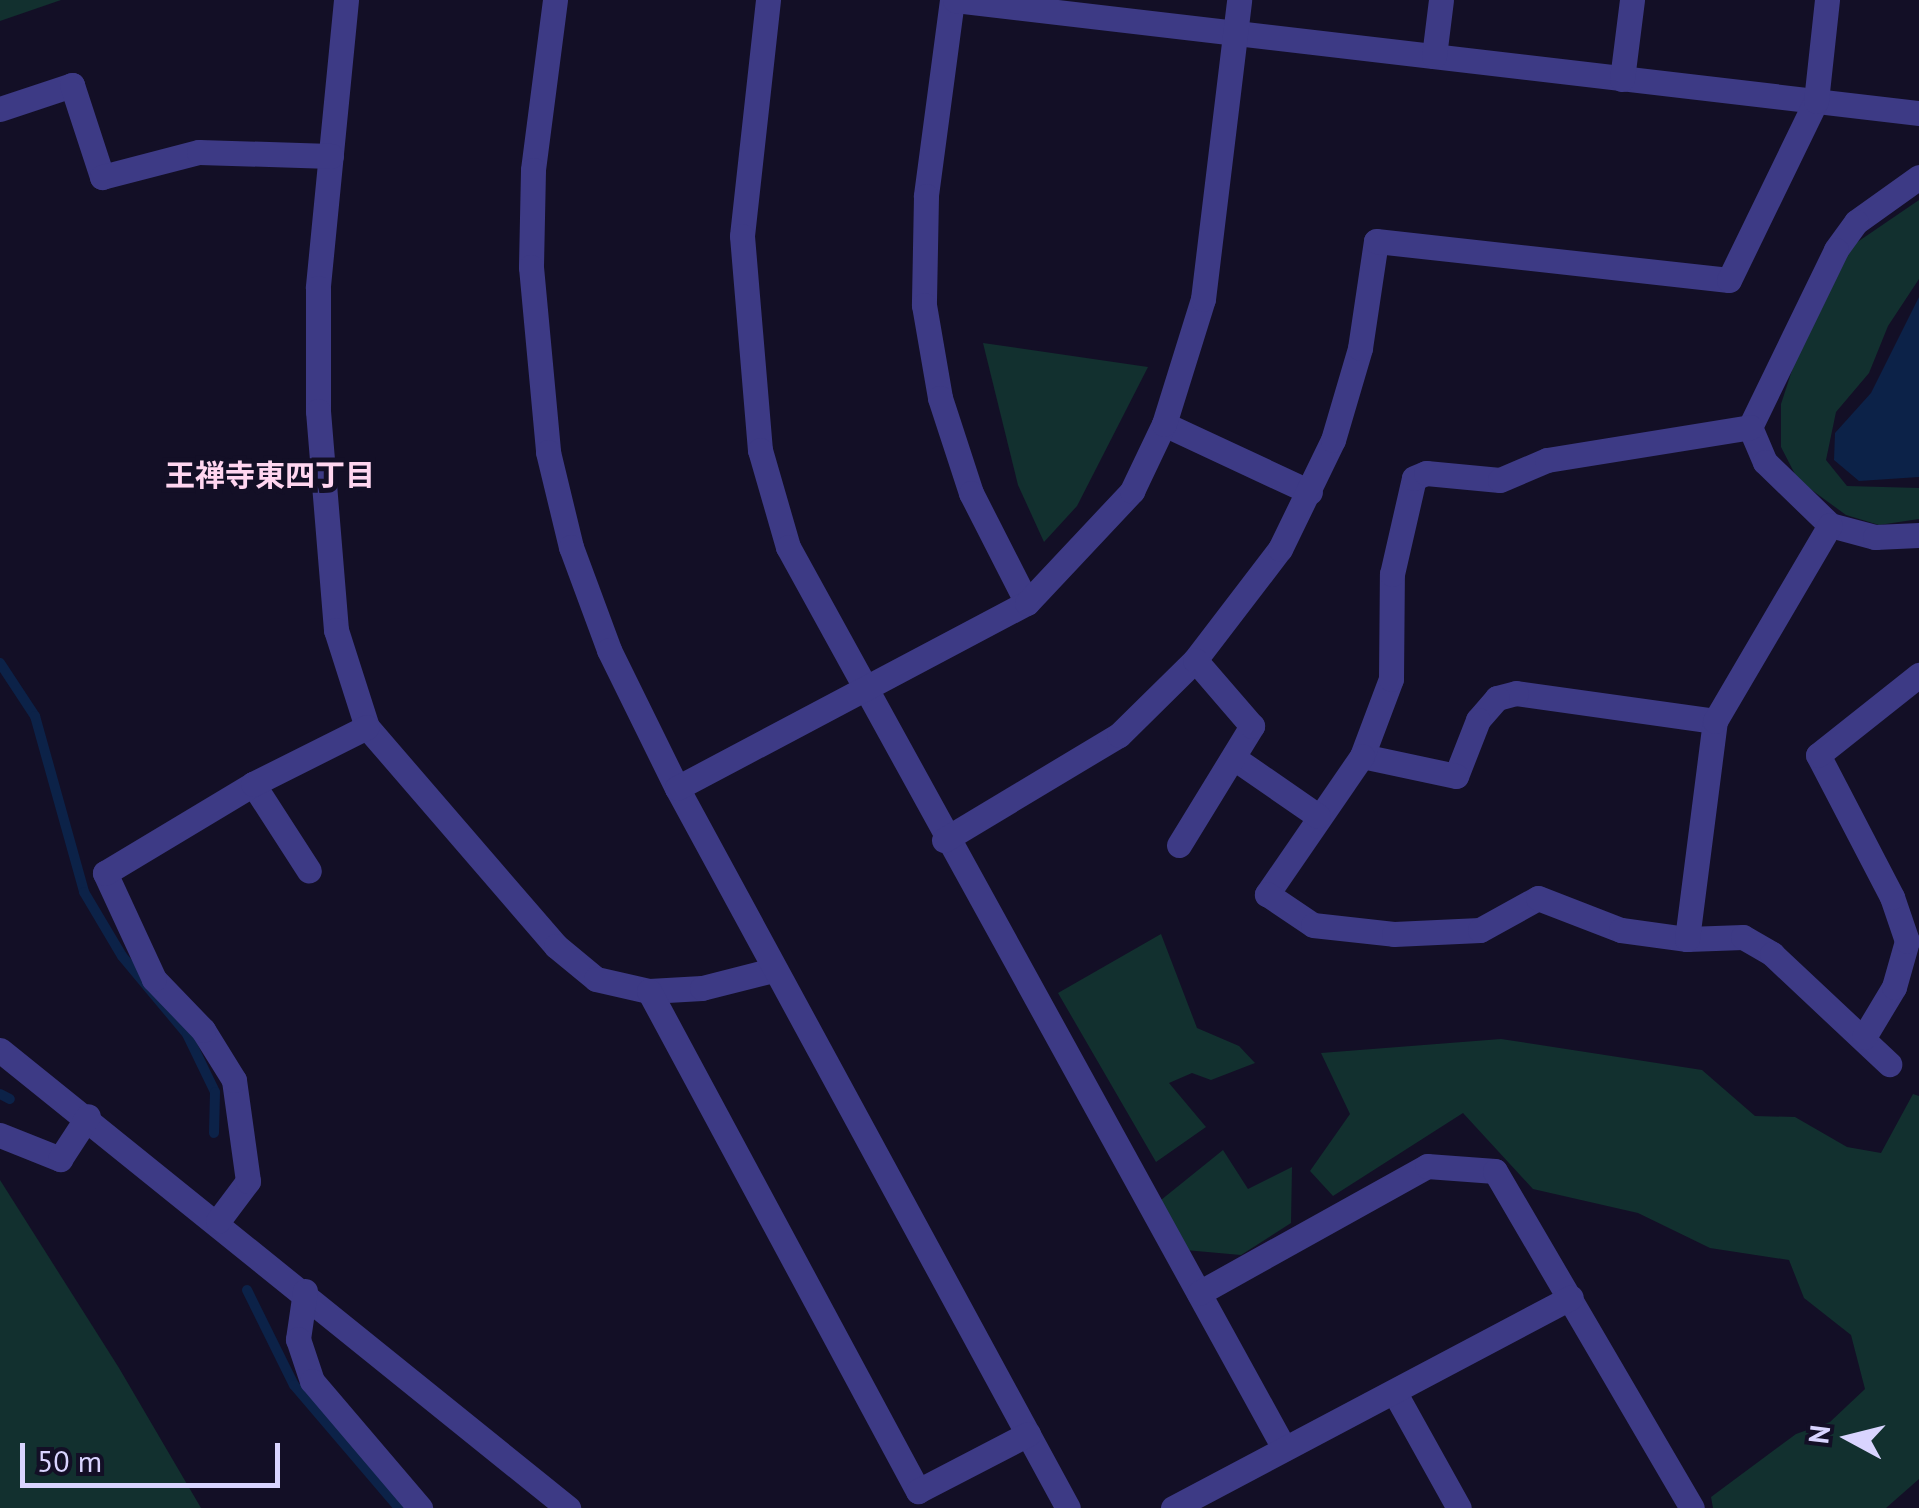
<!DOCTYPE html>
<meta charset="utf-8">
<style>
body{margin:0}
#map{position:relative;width:1919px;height:1508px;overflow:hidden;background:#130f26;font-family:"PT Sans","Noto Sans JP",sans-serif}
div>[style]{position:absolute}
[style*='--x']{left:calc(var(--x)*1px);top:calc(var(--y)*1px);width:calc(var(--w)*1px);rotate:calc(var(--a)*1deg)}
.green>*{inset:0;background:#12302f}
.water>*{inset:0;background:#0c2248}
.stream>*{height:10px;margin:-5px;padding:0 5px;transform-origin:5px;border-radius:5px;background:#0c2248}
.minor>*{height:25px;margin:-12.5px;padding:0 12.5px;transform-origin:12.5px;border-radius:12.5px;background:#3d3a85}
span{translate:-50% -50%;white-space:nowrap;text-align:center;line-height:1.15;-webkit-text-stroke:10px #130f26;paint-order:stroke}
.neighbourhood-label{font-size:30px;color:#ffd6f0;font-weight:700}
.north{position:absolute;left:1799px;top:1388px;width:100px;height:100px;-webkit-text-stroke:8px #130f26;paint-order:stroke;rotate:277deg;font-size:28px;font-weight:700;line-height:40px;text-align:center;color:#d9d4ff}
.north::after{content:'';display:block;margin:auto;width:35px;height:45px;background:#d9d4ff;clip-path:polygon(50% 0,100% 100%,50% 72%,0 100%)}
.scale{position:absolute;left:20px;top:1443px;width:260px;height:45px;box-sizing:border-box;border:5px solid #d9d4ff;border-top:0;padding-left:12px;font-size:30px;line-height:35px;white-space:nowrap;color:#d9d4ff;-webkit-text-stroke:8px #130f26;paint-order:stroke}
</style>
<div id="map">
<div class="green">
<i style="clip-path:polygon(0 0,61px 0,0 21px)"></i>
<i style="clip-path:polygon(1919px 200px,1919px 279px,1888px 326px,1869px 373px,1836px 412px,1826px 460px,1847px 486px,1919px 488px,1919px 519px,1879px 525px,1846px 515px,1798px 480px,1781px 447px,1781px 404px,1798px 352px,1853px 245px)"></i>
<i style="clip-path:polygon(983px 343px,1148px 367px,1077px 506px,1044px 542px,1018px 485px)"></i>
<i style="clip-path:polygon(1161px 934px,1197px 1028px,1239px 1046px,1255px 1063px,1211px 1080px,1192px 1073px,1169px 1083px,1206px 1127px,1156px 1162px,1058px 993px)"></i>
<i style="clip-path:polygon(1501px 1039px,1702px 1070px,1755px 1116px,1795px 1117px,1847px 1147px,1881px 1153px,1913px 1094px,1919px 1096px,1919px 1479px,1886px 1508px,1713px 1508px,1711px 1497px,1796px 1434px,1830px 1422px,1865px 1389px,1851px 1335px,1804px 1298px,1789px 1260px,1710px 1248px,1638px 1213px,1533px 1189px,1463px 1113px,1333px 1196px,1310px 1171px,1350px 1114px,1321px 1053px)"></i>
<i style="clip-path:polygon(1223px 1150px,1248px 1189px,1292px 1167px,1291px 1223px,1241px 1255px,1185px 1250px,1161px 1200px)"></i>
<i style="clip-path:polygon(0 1180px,119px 1368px,201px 1508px,0 1508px)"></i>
</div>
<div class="water">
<i style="clip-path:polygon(1919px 297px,1919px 477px,1859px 481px,1834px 460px,1835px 433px,1871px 393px)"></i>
</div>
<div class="stream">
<i style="--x:0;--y:663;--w:64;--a:56.6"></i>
<i style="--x:35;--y:716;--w:183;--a:74.4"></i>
<i style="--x:84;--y:892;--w:74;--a:59.3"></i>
<i style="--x:122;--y:956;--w:102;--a:50.2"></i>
<i style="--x:187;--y:1034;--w:64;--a:64.2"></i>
<i style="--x:215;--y:1092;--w:41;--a:91.4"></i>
<i style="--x:0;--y:1094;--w:11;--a:27"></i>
<i style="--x:247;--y:1290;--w:106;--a:63.7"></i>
<i style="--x:294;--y:1385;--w:162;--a:49.5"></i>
</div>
<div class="minor">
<i style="--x:346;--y:0;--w:289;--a:95.6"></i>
<i style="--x:318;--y:288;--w:123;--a:90"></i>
<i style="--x:318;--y:411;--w:220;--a:85.3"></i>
<i style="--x:336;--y:630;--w:102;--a:72.3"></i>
<i style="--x:367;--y:727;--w:289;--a:49.2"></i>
<i style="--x:556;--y:946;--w:52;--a:39.5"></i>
<i style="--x:596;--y:979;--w:54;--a:12.8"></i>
<i style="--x:649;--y:991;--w:53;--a:-3.2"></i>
<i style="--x:702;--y:988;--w:73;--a:-14.2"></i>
<i style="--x:555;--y:0;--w:171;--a:97.4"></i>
<i style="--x:533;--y:170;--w:97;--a:91.2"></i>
<i style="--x:531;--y:267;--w:186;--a:84.7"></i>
<i style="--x:548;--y:452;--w:98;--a:76.4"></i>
<i style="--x:571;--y:547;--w:110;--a:69.7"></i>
<i style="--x:609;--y:650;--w:154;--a:63.8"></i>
<i style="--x:677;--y:788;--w:819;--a:61.5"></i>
<i style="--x:768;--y:0;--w:237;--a:96.3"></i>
<i style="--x:742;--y:236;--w:215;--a:85.2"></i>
<i style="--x:760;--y:450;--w:101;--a:73.9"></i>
<i style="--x:788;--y:547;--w:1029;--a:61.17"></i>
<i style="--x:952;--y:0;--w:198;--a:97.6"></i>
<i style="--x:926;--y:196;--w:109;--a:91.1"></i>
<i style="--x:924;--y:305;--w:94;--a:80.2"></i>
<i style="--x:940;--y:398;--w:100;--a:71.9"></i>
<i style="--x:971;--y:493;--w:123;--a:63"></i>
<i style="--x:955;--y:0;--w:971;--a:6.69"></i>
<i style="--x:1434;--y:56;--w:56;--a:-82.9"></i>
<i style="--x:1622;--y:79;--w:80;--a:-82.8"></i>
<i style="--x:0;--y:109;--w:76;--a:-18.4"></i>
<i style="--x:72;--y:85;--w:97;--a:71.9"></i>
<i style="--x:102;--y:177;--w:100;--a:-14.5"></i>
<i style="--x:199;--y:152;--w:132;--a:1.7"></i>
<i style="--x:1919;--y:177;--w:77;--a:144.5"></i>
<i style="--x:1856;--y:222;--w:34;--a:126"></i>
<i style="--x:1836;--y:250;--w:197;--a:115.9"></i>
<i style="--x:1750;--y:427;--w:38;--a:67"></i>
<i style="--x:1765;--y:462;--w:91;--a:44.1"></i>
<i style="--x:1830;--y:525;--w:47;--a:14.9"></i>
<i style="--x:1875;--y:537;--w:44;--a:-2.6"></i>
<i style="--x:1164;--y:424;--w:161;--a:25"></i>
<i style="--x:1715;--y:721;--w:201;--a:-172"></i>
<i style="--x:1516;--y:693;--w:20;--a:165"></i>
<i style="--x:1497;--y:698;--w:29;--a:131"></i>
<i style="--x:1478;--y:720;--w:60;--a:111.4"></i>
<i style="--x:1456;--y:776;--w:96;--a:-168"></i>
<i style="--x:1362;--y:756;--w:82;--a:-69.4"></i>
<i style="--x:1391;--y:679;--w:105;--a:-89.5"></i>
<i style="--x:1392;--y:574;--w:98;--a:-77.1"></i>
<i style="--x:1414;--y:478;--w:13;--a:-23"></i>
<i style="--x:1426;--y:473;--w:74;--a:5.4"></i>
<i style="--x:1500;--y:480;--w:51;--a:-23.1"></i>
<i style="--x:1547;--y:460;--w:206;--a:-9.2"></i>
<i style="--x:1362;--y:756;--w:168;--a:124.5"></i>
<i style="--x:1267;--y:894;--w:55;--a:34"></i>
<i style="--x:1313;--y:925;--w:81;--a:6.3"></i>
<i style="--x:1394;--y:934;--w:86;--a:-2.7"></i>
<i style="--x:1480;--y:930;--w:66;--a:-28.9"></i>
<i style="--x:1538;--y:898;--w:89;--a:21.1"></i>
<i style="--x:1621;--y:930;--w:67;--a:7.8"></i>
<i style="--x:1687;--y:939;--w:56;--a:-2"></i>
<i style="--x:1743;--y:937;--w:34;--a:30"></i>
<i style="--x:1772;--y:954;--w:161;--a:43.2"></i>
<i style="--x:1234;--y:758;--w:102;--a:34.6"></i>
<i style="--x:253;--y:784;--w:103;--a:57.2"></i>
<i style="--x:677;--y:788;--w:396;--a:-27.9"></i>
<i style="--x:1027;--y:603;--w:154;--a:-46.8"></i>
<i style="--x:1132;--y:491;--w:74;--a:-64.5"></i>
<i style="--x:1164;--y:424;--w:131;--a:-72.7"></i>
<i style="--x:1203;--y:299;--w:301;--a:-83.1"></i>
<i style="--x:944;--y:840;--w:204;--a:-31"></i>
<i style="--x:1119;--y:735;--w:107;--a:-44.6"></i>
<i style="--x:1195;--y:660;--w:140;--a:-52.6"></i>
<i style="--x:1280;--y:549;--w:121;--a:-64.1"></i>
<i style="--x:1333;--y:440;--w:96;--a:-73.6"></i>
<i style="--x:1360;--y:348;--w:108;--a:-81.5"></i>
<i style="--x:1376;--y:241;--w:355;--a:6.3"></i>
<i style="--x:1729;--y:280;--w:199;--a:-64.1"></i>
<i style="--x:1816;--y:101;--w:102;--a:-83.8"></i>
<i style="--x:1179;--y:845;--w:140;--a:-58.5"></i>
<i style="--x:1252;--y:726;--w:87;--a:-130.8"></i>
<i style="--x:1687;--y:939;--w:220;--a:-82.7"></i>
<i style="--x:1715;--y:721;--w:227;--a:-59.6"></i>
<i style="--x:649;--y:991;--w:568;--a:61.72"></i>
<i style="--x:918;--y:1491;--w:124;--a:-27.4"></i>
<i style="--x:1864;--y:1037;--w:58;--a:-59"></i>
<i style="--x:1894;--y:987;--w:48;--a:-74.2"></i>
<i style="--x:1907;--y:941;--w:46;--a:-108.8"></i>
<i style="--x:1892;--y:897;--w:160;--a:-117.5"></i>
<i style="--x:1818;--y:755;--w:129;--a:-38.4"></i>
<i style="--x:0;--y:1050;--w:730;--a:38.88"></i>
<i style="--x:0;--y:1135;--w:65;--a:21.8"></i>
<i style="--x:60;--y:1159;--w:51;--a:-56.9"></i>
<i style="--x:218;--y:1221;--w:50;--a:-53.1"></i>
<i style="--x:248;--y:1181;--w:102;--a:-97.9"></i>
<i style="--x:234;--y:1080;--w:59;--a:-121.8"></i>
<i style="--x:203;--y:1030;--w:71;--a:-133.9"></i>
<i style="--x:154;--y:979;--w:117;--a:-114.8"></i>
<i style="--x:105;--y:873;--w:173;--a:-31"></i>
<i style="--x:253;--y:784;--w:127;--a:-26.6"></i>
<i style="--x:305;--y:1291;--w:49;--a:98.3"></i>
<i style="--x:298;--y:1339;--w:44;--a:71.6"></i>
<i style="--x:312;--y:1381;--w:167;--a:49.6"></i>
<i style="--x:1199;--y:1293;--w:261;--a:-29.1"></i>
<i style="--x:1427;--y:1166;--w:68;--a:4.2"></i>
<i style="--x:1495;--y:1171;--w:390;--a:59.7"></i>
<i style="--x:1396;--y:1395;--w:129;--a:60.9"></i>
<i style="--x:1173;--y:1508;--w:450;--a:-27.9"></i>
</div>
<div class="neighbourhood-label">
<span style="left:270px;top:475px">王禅寺東四丁目</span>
</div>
<div class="north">N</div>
<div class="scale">50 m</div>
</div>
